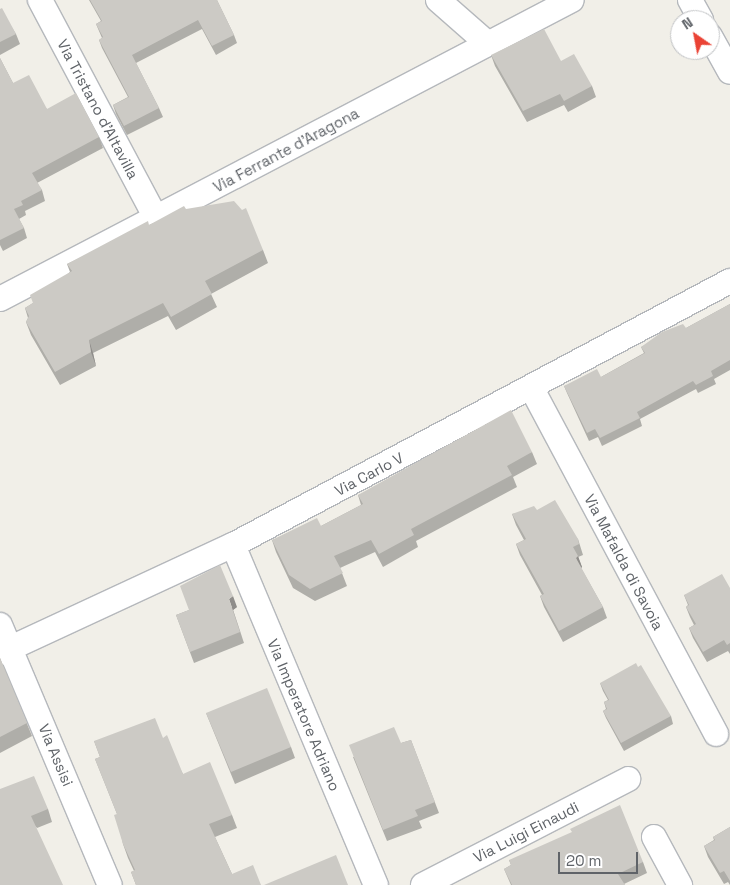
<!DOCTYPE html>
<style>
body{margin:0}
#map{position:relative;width:730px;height:885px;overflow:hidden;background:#f1efe8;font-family:"Space Grotesk",sans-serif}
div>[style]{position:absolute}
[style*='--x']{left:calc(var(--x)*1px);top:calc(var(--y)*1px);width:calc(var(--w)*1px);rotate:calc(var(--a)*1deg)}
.roads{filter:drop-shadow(1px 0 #b5b8bc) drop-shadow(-1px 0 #b5b8bc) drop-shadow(0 1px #b5b8bc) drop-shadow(0 -1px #b5b8bc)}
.street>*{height:24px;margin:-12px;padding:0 12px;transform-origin:12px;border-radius:12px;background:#fff}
.wall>*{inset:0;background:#afaea9}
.shaded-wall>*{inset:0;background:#8f8d8a}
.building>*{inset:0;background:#cccac5}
span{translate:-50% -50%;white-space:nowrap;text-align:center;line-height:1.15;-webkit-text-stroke:4px #fff;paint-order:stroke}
.street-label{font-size:15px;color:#5f6368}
.north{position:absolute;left:670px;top:10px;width:50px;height:50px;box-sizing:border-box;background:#fff;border:1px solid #bfc1c3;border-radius:50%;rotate:327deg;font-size:14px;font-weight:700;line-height:20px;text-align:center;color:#5f6368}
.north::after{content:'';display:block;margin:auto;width:18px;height:22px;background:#ea4335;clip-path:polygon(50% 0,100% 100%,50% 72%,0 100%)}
.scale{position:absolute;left:558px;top:852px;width:80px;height:22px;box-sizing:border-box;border:2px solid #5f6368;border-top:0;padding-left:6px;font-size:15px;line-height:18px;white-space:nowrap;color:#5f6368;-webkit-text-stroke:4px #fff;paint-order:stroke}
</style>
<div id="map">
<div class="roads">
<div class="street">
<i style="--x:40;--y:0;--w:247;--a:62"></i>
<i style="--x:438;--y:0;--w:67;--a:41.3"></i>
<i style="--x:690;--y:0;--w:23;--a:61"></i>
<i style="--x:710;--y:36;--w:41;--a:60.9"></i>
<i style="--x:0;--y:299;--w:645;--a:-27.6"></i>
<i style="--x:532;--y:389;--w:391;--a:61.9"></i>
<i style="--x:233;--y:545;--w:369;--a:67.2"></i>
<i style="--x:0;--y:625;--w:282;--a:67.1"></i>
<i style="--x:0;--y:653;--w:257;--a:-24.9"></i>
<i style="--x:233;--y:545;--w:563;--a:-27.98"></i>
<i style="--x:654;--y:837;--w:55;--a:61.6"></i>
<i style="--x:423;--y:885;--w:231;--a:-27.3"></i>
</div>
</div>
<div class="wall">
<i style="clip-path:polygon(89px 0,217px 0,234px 35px,237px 43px,216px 55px,202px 29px,136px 63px,159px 108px,163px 117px,127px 135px,116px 114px,113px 105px,128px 97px,102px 48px,99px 40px,102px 38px,96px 24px,101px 21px)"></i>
<i style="clip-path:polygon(0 9px,16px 34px,20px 44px,0 55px)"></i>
<i style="clip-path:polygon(491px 55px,561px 61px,592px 86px,596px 97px,568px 112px,564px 105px,527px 122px,495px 66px)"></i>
<i style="clip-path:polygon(0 58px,13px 83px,47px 109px,99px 137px,103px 148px,37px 183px,42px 190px,45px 201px,25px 211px,26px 215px,19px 219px,24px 228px,27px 238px,3px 251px,0 245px)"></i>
<i style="clip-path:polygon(186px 209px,263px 250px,268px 263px,211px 294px,217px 307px,176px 330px,168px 316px,93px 353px,96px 366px,60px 385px,31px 335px,26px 322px,28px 318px,25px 308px,33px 303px,70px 272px,67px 264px,149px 225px)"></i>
<i style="clip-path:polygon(730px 304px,730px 370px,714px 379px,716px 384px,698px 393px,696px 389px,640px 419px,642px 426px,602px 446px,598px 437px,589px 441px,567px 393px,564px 386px,601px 377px,644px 353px,641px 347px,686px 328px)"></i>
<i style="clip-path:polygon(532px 452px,537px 464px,513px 477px,517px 487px,416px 541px,418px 547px,383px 567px,375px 552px,340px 568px,347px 586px,315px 601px,293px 588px,276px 552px,272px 540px,321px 526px,361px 505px,358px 495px)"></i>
<i style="clip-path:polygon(537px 510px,578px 539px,583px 555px,578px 557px,582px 567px,581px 568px,603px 607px,607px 618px,563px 642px,544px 607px,540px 596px,542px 595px,520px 555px,516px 544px,524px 540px,516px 525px,512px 514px)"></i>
<i style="clip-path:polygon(730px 588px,730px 654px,728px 651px,707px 662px,693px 638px,689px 628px,694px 625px,690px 617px,686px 607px,688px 605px,684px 595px)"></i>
<i style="clip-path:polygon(237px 607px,233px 610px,244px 643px,194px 663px,176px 615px,189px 610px)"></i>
<i style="clip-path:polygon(0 658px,32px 736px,0 753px)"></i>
<i style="clip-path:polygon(600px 683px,671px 716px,673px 724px,624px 751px,606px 718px,603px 711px,606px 709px,604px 702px,608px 700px,603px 691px)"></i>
<i style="clip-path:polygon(206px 713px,291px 747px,295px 758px,235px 784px)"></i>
<i style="clip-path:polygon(163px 738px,183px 774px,232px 815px,237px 828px,215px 837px,232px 874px,261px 885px,136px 885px,131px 872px,134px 871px,128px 858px,123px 844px,117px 814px,95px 759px,100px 757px,94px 741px)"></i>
<i style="clip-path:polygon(411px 740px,439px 813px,419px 821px,422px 828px,387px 841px,353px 757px,401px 743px)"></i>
<i style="clip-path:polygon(0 789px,48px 809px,52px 822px,37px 828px)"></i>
<i style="clip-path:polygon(730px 827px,730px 885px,728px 882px,724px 884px,708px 857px,704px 846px,714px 840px,713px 837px)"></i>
<i style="clip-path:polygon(509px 860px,643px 862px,647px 873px,624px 884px,625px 885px,511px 885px,504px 869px,511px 865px)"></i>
</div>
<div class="shaded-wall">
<i style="clip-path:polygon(89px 340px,93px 353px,96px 366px,91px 352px)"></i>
<i style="clip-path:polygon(578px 556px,582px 567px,580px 569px,576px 558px)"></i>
<i style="clip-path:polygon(233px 596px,237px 607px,233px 610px,244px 643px,229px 599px)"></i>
</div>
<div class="building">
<i style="clip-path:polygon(90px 0,217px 0,234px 35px,212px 46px,198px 20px,132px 55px,159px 108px,124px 126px,113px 105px,129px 97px,99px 40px,103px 37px,96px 24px,102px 21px)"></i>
<i style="clip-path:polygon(2px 8px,16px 34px,0 42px,0 9px)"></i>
<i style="clip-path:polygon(544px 29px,561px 61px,574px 54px,592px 86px,564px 101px,560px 94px,523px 111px,491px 55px)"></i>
<i style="clip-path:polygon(0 58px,13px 83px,29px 75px,47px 109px,76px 93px,99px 137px,32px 173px,42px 190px,21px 201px,23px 205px,14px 209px,24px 228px,0 240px)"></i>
<i style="clip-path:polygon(234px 201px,242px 210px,246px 208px,263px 250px,205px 281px,212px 294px,171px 317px,163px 303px,89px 340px,91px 352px,55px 372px,26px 322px,29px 316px,25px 308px,33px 303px,30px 295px,72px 271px,67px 264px,148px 221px,149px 225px,184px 206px,186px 209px)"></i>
<i style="clip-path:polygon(730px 304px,730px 360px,711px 371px,713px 376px,696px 385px,693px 381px,637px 412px,640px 418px,600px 438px,595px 429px,587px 433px,564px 386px,597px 369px,601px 377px,645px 353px,641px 347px,662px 332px,683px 324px,686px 328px)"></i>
<i style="clip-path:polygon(511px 410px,532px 452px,507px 466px,512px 475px,411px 529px,414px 535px,379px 554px,371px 540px,334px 556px,343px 573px,310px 589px,289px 575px,272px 540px,317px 518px,321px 526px,363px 504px,358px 495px)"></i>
<i style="clip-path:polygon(555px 500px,578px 539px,579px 544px,573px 547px,578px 556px,576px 558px,603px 607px,559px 631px,540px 596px,544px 594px,516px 544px,526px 539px,512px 514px,534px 506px,537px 510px)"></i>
<i style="clip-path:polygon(220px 565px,233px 596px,229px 599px,240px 632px,190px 652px,176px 615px,189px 610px,180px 586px)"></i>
<i style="clip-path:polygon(722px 574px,730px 588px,730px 643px,727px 645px,724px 640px,703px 652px,689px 628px,696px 624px,686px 607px,689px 605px,684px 595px)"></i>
<i style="clip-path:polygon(0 658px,27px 723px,0 737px)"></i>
<i style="clip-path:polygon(636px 663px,638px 667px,641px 665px,671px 716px,621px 743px,603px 711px,607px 709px,604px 702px,609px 700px,600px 683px)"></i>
<i style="clip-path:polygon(267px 688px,291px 747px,231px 772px,206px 713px)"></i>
<i style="clip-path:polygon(155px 718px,163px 738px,167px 735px,183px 774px,210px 762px,232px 815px,209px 824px,232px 874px,253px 865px,261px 885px,136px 885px,131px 872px,135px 870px,123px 844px,114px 815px,117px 814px,95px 759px,100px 757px,94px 741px)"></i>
<i style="clip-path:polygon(394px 727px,401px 743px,411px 740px,435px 802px,415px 810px,418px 816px,383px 830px,349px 745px)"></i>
<i style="clip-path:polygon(34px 776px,48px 809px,31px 816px,63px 885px,0 885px,0 789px)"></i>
<i style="clip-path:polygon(620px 805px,643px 862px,618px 874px,625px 885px,512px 885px,504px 869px,511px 865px,509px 860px,572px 832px,570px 829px)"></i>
<i style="clip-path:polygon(730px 827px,730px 881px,724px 871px,720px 873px,704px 846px,715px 840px,713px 837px)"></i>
<i style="clip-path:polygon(336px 855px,348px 885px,264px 885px)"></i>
</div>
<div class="street-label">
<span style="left:98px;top:109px;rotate:62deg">Via Tristano d'Altavilla</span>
<span style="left:286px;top:150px;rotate:-28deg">Via Ferrante d'Aragona</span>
<span style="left:369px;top:474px;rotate:-28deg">Via Carlo V</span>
<span style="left:624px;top:562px;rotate:62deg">Via Mafalda di Savoia</span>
<span style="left:304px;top:715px;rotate:67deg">Via Imperatore Adriano</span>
<span style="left:56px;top:755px;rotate:67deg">Via Assisi</span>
<span style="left:526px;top:832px;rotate:-27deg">Via Luigi Einaudi</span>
</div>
<div class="north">N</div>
<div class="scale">20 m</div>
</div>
